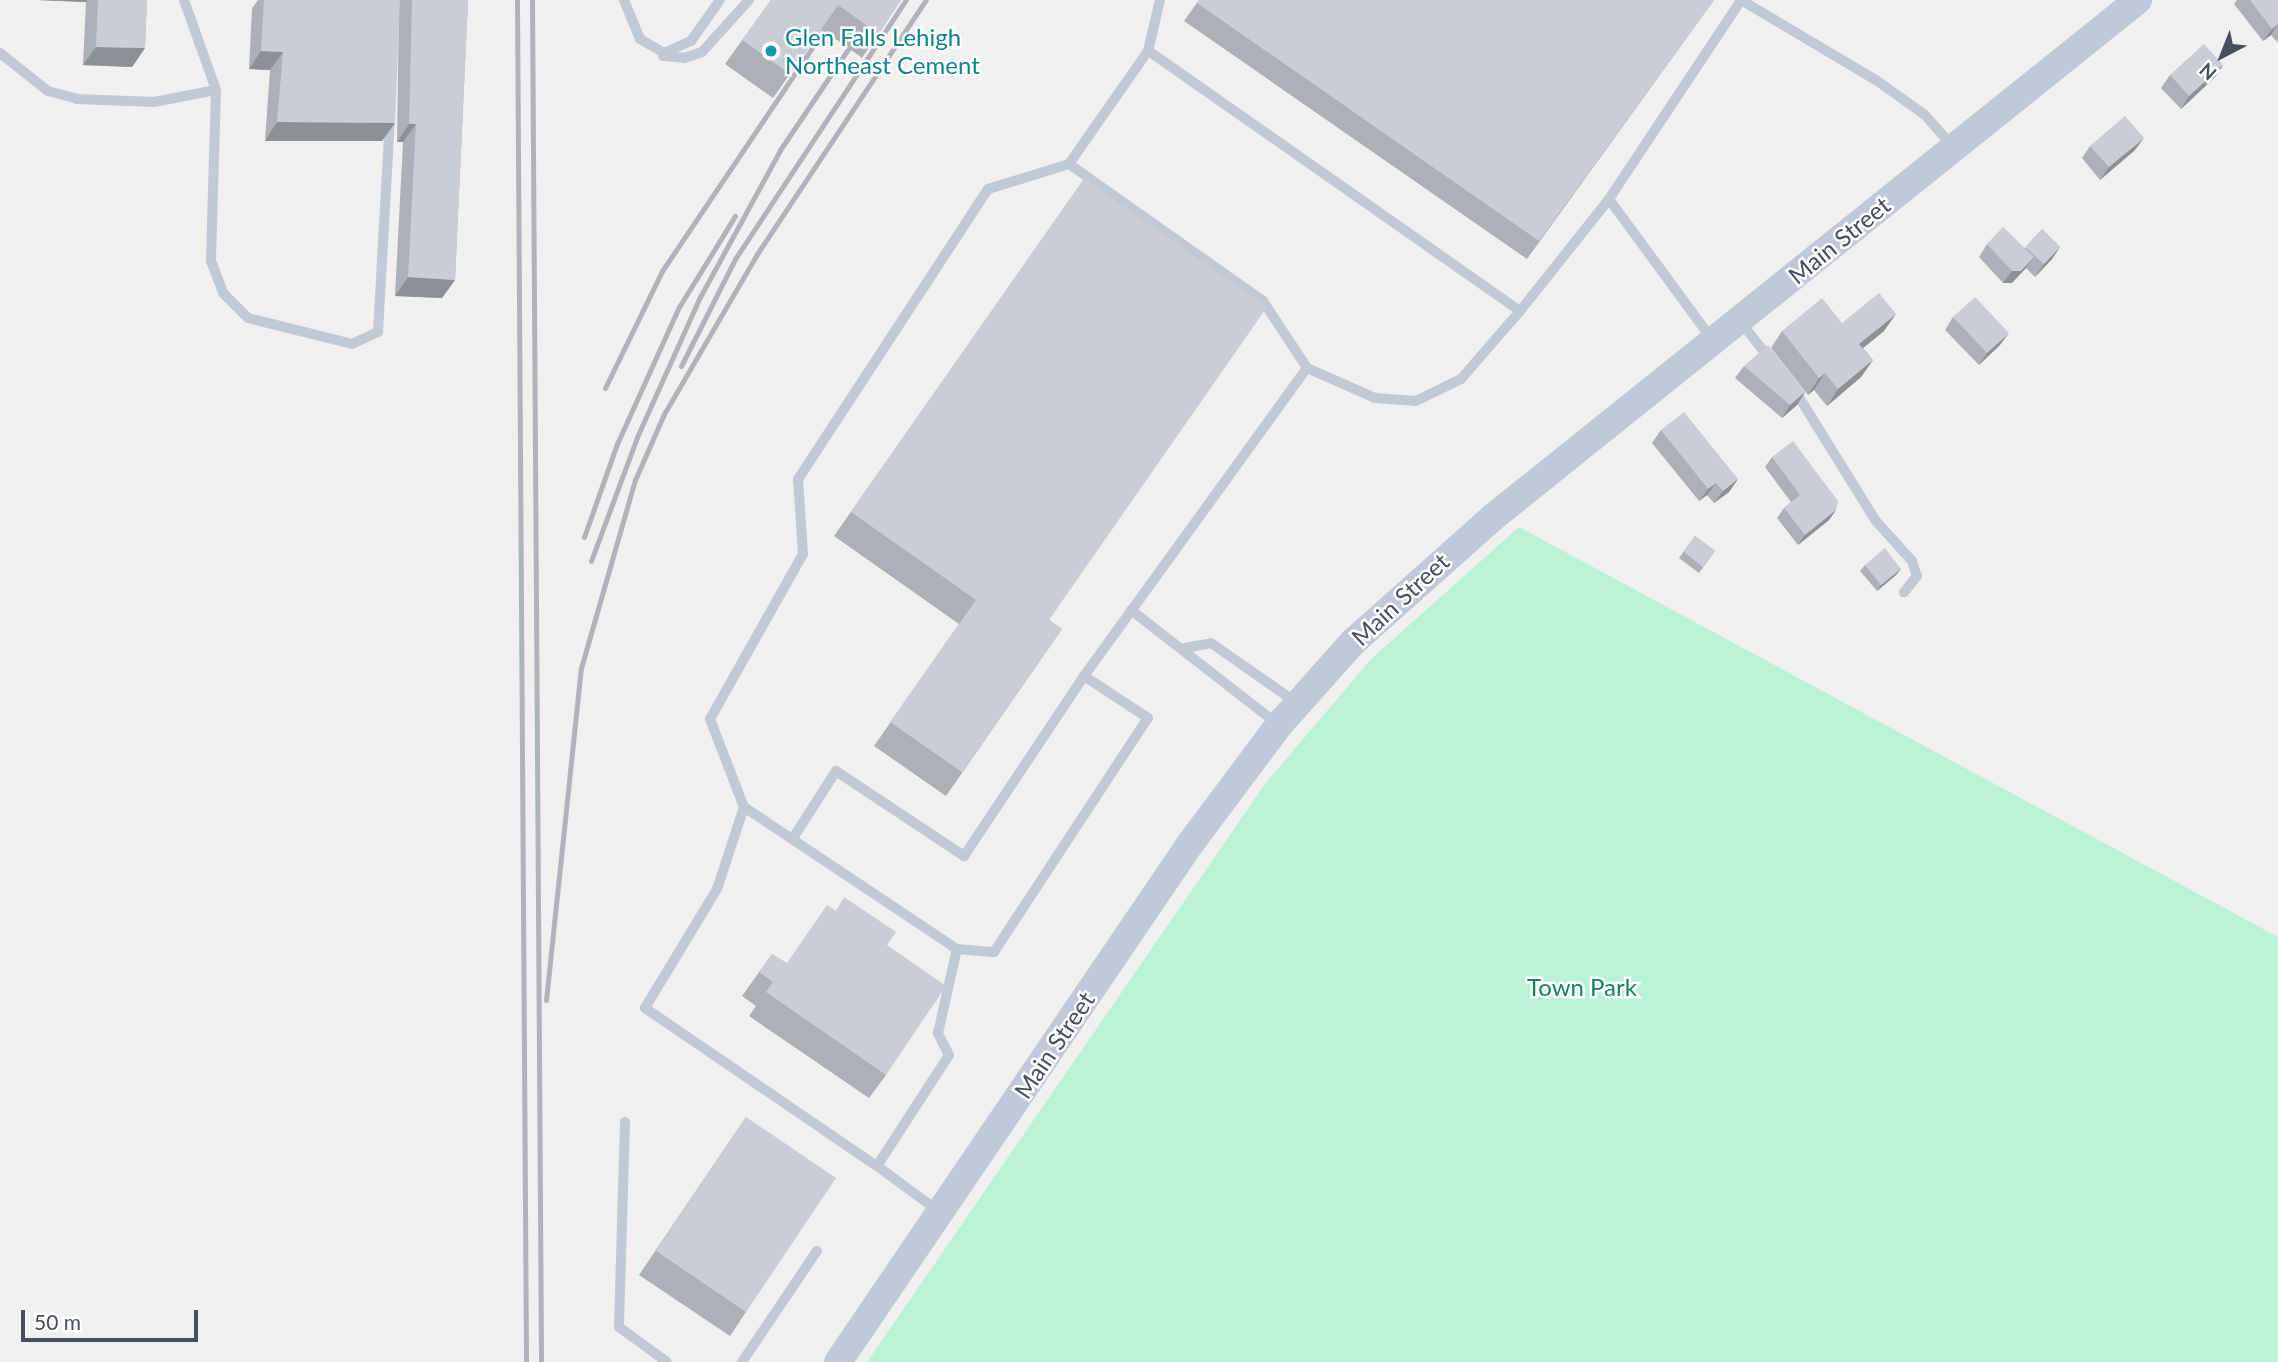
<!DOCTYPE html>
<style>
body{margin:0}
#map{position:relative;width:2278px;height:1362px;overflow:hidden;background:#f2efef;font-family:Lato,sans-serif}
div>[style]{position:absolute}
[style*='--x']{left:calc(var(--x)*1px);top:calc(var(--y)*1px);width:calc(var(--w)*1px);rotate:calc(var(--a)*1deg)}
.green>*{inset:0;background:#baf2d7}
.service>*{height:10px;margin:-5px;padding:0 5px;transform-origin:5px;border-radius:5px;background:#c1c9d5}
.secondary>*{height:28px;margin:-14px;padding:0 14px;transform-origin:14px;border-radius:14px;background:#c0c9d9}
.rail>*{height:5px;margin:-2.5px;padding:0 2.5px;transform-origin:2.5px;border-radius:2.5px;background:#b0b3ba}
.wall>*{inset:0;background:#aeb0b7}
.shaded-wall>*{inset:0;background:#8d9095}
.building>*{inset:0;background:#cacdd5}
.dots>*{width:19px;height:19px;translate:-50% -50%;box-sizing:border-box;border:4px solid #fff;border-radius:50%}
span{translate:-50% -50%;white-space:nowrap;text-align:center;line-height:1.15;-webkit-text-stroke:5px #fff;paint-order:stroke}
.culture-label{font-size:24px;color:#0d838f}
.left{translate:0 -50%;text-align:left}
.street-label{font-size:24px;color:#454f5e}
.park-label{font-size:24px;color:#108559}
.north{position:absolute;left:2187px;top:21px;width:70px;height:70px;-webkit-text-stroke:5px #fff;paint-order:stroke;rotate:222deg;font-size:19px;font-weight:700;line-height:28px;text-align:center;color:#454f5e}
.north::after{content:'';display:block;margin:auto;width:24px;height:32px;background:#454f5e;clip-path:polygon(50% 0,100% 100%,50% 72%,0 100%)}
.scale{position:absolute;left:21px;top:1310px;width:177px;height:32px;box-sizing:border-box;border:4px solid #454f5e;border-top:0;padding-left:9px;font-size:21px;line-height:24px;white-space:nowrap;color:#454f5e;-webkit-text-stroke:5px #fff;paint-order:stroke}
</style>
<div id="map">
<div class="green">
<i style="clip-path:polygon(1519px 527px,2278px 937px,2278px 1362px,867px 1362px,1265px 784px,1371px 659px)"></i>
</div>
<div class="service">
<i style="--x:184;--y:0;--w:96;--a:70.4"></i>
<i style="--x:216;--y:90;--w:171;--a:91.7"></i>
<i style="--x:211;--y:261;--w:34;--a:69"></i>
<i style="--x:223;--y:293;--w:35;--a:45"></i>
<i style="--x:248;--y:318;--w:107;--a:14"></i>
<i style="--x:352;--y:344;--w:29;--a:-25"></i>
<i style="--x:378;--y:332;--w:213;--a:-86.8"></i>
<i style="--x:624;--y:0;--w:42;--a:67.7"></i>
<i style="--x:640;--y:39;--w:28;--a:30"></i>
<i style="--x:664;--y:53;--w:30;--a:-24"></i>
<i style="--x:691;--y:41;--w:50;--a:-54.7"></i>
<i style="--x:1741;--y:0;--w:157;--a:30.7"></i>
<i style="--x:1876;--y:80;--w:60;--a:35.5"></i>
<i style="--x:1925;--y:115;--w:43;--a:48.8"></i>
<i style="--x:1148;--y:51;--w:52;--a:-76.8"></i>
<i style="--x:0;--y:53;--w:61;--a:38.4"></i>
<i style="--x:48;--y:91;--w:30;--a:15"></i>
<i style="--x:77;--y:99;--w:77;--a:2.2"></i>
<i style="--x:154;--y:102;--w:63;--a:-11"></i>
<i style="--x:663;--y:56;--w:21;--a:5"></i>
<i style="--x:684;--y:58;--w:19;--a:-18"></i>
<i style="--x:702;--y:52;--w:70;--a:-47.9"></i>
<i style="--x:1069;--y:164;--w:237;--a:35.2"></i>
<i style="--x:1263;--y:301;--w:80;--a:56.7"></i>
<i style="--x:1520;--y:311;--w:143;--a:-51.5"></i>
<i style="--x:1740;--y:321;--w:47;--a:51.9"></i>
<i style="--x:1711;--y:338;--w:172;--a:-126.3"></i>
<i style="--x:1609;--y:199;--w:237;--a:-56.4"></i>
<i style="--x:1794;--y:389;--w:155;--a:58.2"></i>
<i style="--x:1876;--y:521;--w:54;--a:48"></i>
<i style="--x:1912;--y:561;--w:16;--a:72"></i>
<i style="--x:1917;--y:576;--w:21;--a:129"></i>
<i style="--x:1131;--y:610;--w:184;--a:37.9"></i>
<i style="--x:1184;--y:648;--w:27;--a:-10"></i>
<i style="--x:1211;--y:643;--w:105;--a:34.9"></i>
<i style="--x:744;--y:807;--w:86;--a:108.2"></i>
<i style="--x:717;--y:889;--w:139;--a:121.2"></i>
<i style="--x:645;--y:1008;--w:281;--a:34.3"></i>
<i style="--x:793;--y:838;--w:80;--a:-57.3"></i>
<i style="--x:836;--y:771;--w:154;--a:33.6"></i>
<i style="--x:964;--y:856;--w:216;--a:-56.3"></i>
<i style="--x:625;--y:1122;--w:205;--a:91.7"></i>
<i style="--x:619;--y:1327;--w:59;--a:36.1"></i>
<i style="--x:937;--y:1210;--w:74;--a:-143.7"></i>
<i style="--x:877;--y:1166;--w:132;--a:-57"></i>
<i style="--x:949;--y:1055;--w:25;--a:-117"></i>
<i style="--x:938;--y:1033;--w:86;--a:-77.3"></i>
<i style="--x:957;--y:949;--w:37;--a:5"></i>
<i style="--x:994;--y:952;--w:280;--a:-56.7"></i>
<i style="--x:1148;--y:718;--w:77;--a:-146.7"></i>
<i style="--x:1084;--y:676;--w:380;--a:-54.1"></i>
<i style="--x:1307;--y:368;--w:74;--a:23.8"></i>
<i style="--x:1375;--y:398;--w:41;--a:4.2"></i>
<i style="--x:1416;--y:401;--w:50;--a:-26.1"></i>
<i style="--x:1461;--y:379;--w:90;--a:-49.1"></i>
<i style="--x:1520;--y:311;--w:454;--a:-145"></i>
<i style="--x:1148;--y:51;--w:138;--a:125"></i>
<i style="--x:1069;--y:164;--w:85;--a:162.8"></i>
<i style="--x:988;--y:189;--w:347;--a:123.2"></i>
<i style="--x:798;--y:479;--w:75;--a:86.2"></i>
<i style="--x:803;--y:554;--w:189;--a:119.4"></i>
<i style="--x:710;--y:719;--w:94;--a:68.9"></i>
<i style="--x:744;--y:807;--w:256;--a:33.7"></i>
<i style="--x:742;--y:1362;--w:134;--a:-56"></i>
</div>
<div class="secondary">
<i style="--x:838;--y:1362;--w:626;--a:-55.8"></i>
<i style="--x:1190;--y:844;--w:149;--a:-53.2"></i>
<i style="--x:1279;--y:725;--w:111;--a:-48.3"></i>
<i style="--x:1353;--y:642;--w:186;--a:-41.7"></i>
<i style="--x:1492;--y:518;--w:828;--a:-38.72"></i>
</div>
<div class="rail">
<i style="--x:517;--y:0;--w:1362;--a:89.62"></i>
<i style="--x:532;--y:0;--w:1362;--a:89.62"></i>
<i style="--x:681;--y:366;--w:120;--a:-63.2"></i>
<i style="--x:735;--y:259;--w:310;--a:-56.6"></i>
<i style="--x:605;--y:388;--w:130;--a:-64"></i>
<i style="--x:662;--y:271;--w:326;--a:-56.1"></i>
<i style="--x:584;--y:537;--w:99;--a:-70.5"></i>
<i style="--x:617;--y:444;--w:150;--a:-65.7"></i>
<i style="--x:679;--y:307;--w:107;--a:-58.4"></i>
<i style="--x:591;--y:561;--w:132;--a:-69.6"></i>
<i style="--x:637;--y:437;--w:154;--a:-65.8"></i>
<i style="--x:700;--y:297;--w:167;--a:-61.4"></i>
<i style="--x:780;--y:150;--w:181;--a:-56"></i>
<i style="--x:546;--y:1000;--w:334;--a:-84"></i>
<i style="--x:581;--y:668;--w:196;--a:-74"></i>
<i style="--x:635;--y:480;--w:72;--a:-66.3"></i>
<i style="--x:664;--y:414;--w:185;--a:-59.8"></i>
<i style="--x:757;--y:254;--w:305;--a:-56.4"></i>
</div>
<div class="wall">
<i style="clip-path:polygon(37px 0,147px 0,145px 48px,132px 67px,83px 65px,86px 2px)"></i>
<i style="clip-path:polygon(258px 0,468px 0,455px 280px,442px 298px,395px 296px,403px 142px,397px 142px,399px 6px,382px 141px,265px 141px,270px 70px,249px 69px,252px 8px)"></i>
<i style="clip-path:polygon(771px 0,901px 0,862px 58px,822px 29px,773px 98px,725px 64px)"></i>
<i style="clip-path:polygon(1199px 0,1714px 0,1527px 259px,1184px 21px)"></i>
<i style="clip-path:polygon(2237px 0,2278px 0,2278px 41px,2277px 42px,2271px 35px,2263px 41px,2234px 4px)"></i>
<i style="clip-path:polygon(2223px 65px,2215px 77px,2181px 109px,2161px 88px,2170px 75px)"></i>
<i style="clip-path:polygon(2090px 146px,2135px 150px,2100px 180px,2082px 158px)"></i>
<i style="clip-path:polygon(1084px 179px,1049px 620px,1062px 629px,946px 796px,874px 746px,959px 624px,834px 536px)"></i>
<i style="clip-path:polygon(2042px 229px,2060px 247px,2052px 259px,2035px 277px,2026px 268px,2012px 283px,2003px 283px,1979px 257px,1987px 244px,2025px 248px)"></i>
<i style="clip-path:polygon(1953px 317px,2000px 345px,1979px 365px,1945px 330px)"></i>
<i style="clip-path:polygon(1842px 323px,1884px 331px,1863px 348px,1873px 360px,1861px 377px,1827px 406px,1814px 390px,1808px 395px,1771px 348px,1782px 331px)"></i>
<i style="clip-path:polygon(1744px 366px,1805px 392px,1797px 405px,1782px 418px,1735px 378px)"></i>
<i style="clip-path:polygon(1661px 430px,1738px 479px,1729px 492px,1714px 503px,1707px 495px,1699px 501px,1652px 443px)"></i>
<i style="clip-path:polygon(1772px 457px,1836px 510px,1829px 520px,1798px 545px,1777px 518px,1784px 508px,1791px 502px,1765px 467px)"></i>
<i style="clip-path:polygon(1695px 536px,1715px 551px,1699px 573px,1679px 558px)"></i>
<i style="clip-path:polygon(1865px 565px,1901px 569px,1896px 575px,1877px 591px,1860px 571px)"></i>
<i style="clip-path:polygon(887px 945px,886px 1075px,869px 1098px,749px 1016px,756px 1006px,742px 996px,772px 954px,786px 963px)"></i>
<i style="clip-path:polygon(746px 1117px,746px 1312px,730px 1336px,639px 1275px)"></i>
</div>
<div class="shaded-wall">
<i style="clip-path:polygon(37px 0,88px 0,86px 2px)"></i>
<i style="clip-path:polygon(2278px 24px,2271px 35px,2263px 41px,2272px 29px)"></i>
<i style="clip-path:polygon(96px 47px,145px 48px,132px 67px,83px 65px)"></i>
<i style="clip-path:polygon(261px 51px,283px 52px,270px 70px,249px 69px)"></i>
<i style="clip-path:polygon(2223px 65px,2215px 77px,2181px 109px,2189px 96px)"></i>
<i style="clip-path:polygon(277px 122px,395px 123px,382px 141px,265px 141px)"></i>
<i style="clip-path:polygon(409px 124px,416px 124px,403px 142px,397px 142px)"></i>
<i style="clip-path:polygon(2144px 138px,2135px 150px,2100px 180px,2109px 167px)"></i>
<i style="clip-path:polygon(2060px 247px,2052px 259px,2035px 277px,2044px 264px)"></i>
<i style="clip-path:polygon(2034px 257px,2025px 269px,2012px 283px,2003px 283px,2012px 271px)"></i>
<i style="clip-path:polygon(408px 277px,455px 280px,442px 298px,395px 296px)"></i>
<i style="clip-path:polygon(1896px 314px,1884px 331px,1848px 360px,1859px 344px)"></i>
<i style="clip-path:polygon(2009px 333px,2000px 345px,1979px 365px,1987px 353px)"></i>
<i style="clip-path:polygon(1873px 360px,1861px 377px,1827px 406px,1838px 389px)"></i>
<i style="clip-path:polygon(1825px 373px,1814px 390px,1808px 395px,1819px 378px)"></i>
<i style="clip-path:polygon(1805px 392px,1797px 405px,1782px 418px,1790px 405px)"></i>
<i style="clip-path:polygon(1738px 479px,1729px 492px,1714px 503px,1723px 491px)"></i>
<i style="clip-path:polygon(1716px 483px,1707px 495px,1699px 501px,1708px 489px)"></i>
<i style="clip-path:polygon(1836px 510px,1829px 520px,1798px 545px,1805px 535px)"></i>
<i style="clip-path:polygon(1901px 569px,1896px 575px,1877px 591px,1881px 585px)"></i>
</div>
<div class="building">
<i style="clip-path:polygon(98px 0,147px 0,145px 48px,96px 47px)"></i>
<i style="clip-path:polygon(264px 0,400px 0,395px 123px,277px 122px,283px 52px,261px 51px)"></i>
<i style="clip-path:polygon(412px 0,468px 0,455px 280px,408px 277px,416px 124px,409px 124px)"></i>
<i style="clip-path:polygon(771px 0,901px 0,879px 34px,838px 5px,790px 74px,742px 40px)"></i>
<i style="clip-path:polygon(1199px 0,1714px 0,1539px 241px,1197px 3px)"></i>
<i style="clip-path:polygon(2250px 0,2278px 0,2278px 24px,2272px 29px)"></i>
<i style="clip-path:polygon(2204px 44px,2223px 65px,2189px 96px,2170px 75px)"></i>
<i style="clip-path:polygon(2125px 116px,2144px 138px,2109px 167px,2090px 146px)"></i>
<i style="clip-path:polygon(1084px 179px,1267px 307px,1049px 620px,1062px 629px,962px 772px,890px 722px,976px 600px,851px 512px)"></i>
<i style="clip-path:polygon(2003px 227px,2034px 257px,2021px 271px,2012px 271px,1987px 244px)"></i>
<i style="clip-path:polygon(2042px 229px,2060px 247px,2044px 264px,2025px 247px)"></i>
<i style="clip-path:polygon(1879px 293px,1896px 314px,1859px 344px,1873px 360px,1838px 389px,1825px 373px,1819px 378px,1782px 331px,1822px 298px,1842px 323px)"></i>
<i style="clip-path:polygon(1975px 297px,2009px 333px,1987px 353px,1953px 317px)"></i>
<i style="clip-path:polygon(1768px 345px,1805px 392px,1790px 405px,1744px 366px)"></i>
<i style="clip-path:polygon(1684px 412px,1738px 479px,1723px 491px,1716px 483px,1708px 489px,1661px 430px)"></i>
<i style="clip-path:polygon(1793px 441px,1838px 501px,1836px 510px,1805px 535px,1784px 508px,1800px 495px,1772px 457px)"></i>
<i style="clip-path:polygon(1695px 536px,1715px 551px,1703px 567px,1684px 552px)"></i>
<i style="clip-path:polygon(1885px 548px,1901px 569px,1881px 585px,1865px 565px)"></i>
<i style="clip-path:polygon(844px 897px,896px 932px,887px 945px,946px 986px,886px 1075px,766px 992px,773px 982px,759px 972px,772px 954px,787px 963px,827px 905px,836px 911px)"></i>
<i style="clip-path:polygon(746px 1117px,836px 1178px,746px 1312px,656px 1251px)"></i>
</div>
<div class="dots">
<i style="left:771px;top:51px;background:#0f9aa8"></i>
</div>
<div class="culture-label">
<span class="left" style="left:785px;top:51px">Glen Falls Lehigh<br>Northeast Cement</span>
</div>
<div class="street-label">
<span style="left:1839px;top:240px;rotate:-39deg">Main Street</span>
<span style="left:1400px;top:599px;rotate:-43deg">Main Street</span>
<span style="left:1054px;top:1045px;rotate:-56deg">Main Street</span>
</div>
<div class="park-label">
<span style="left:1582px;top:987px">Town Park</span>
</div>
<div class="north">N</div>
<div class="scale">50 m</div>
</div>
